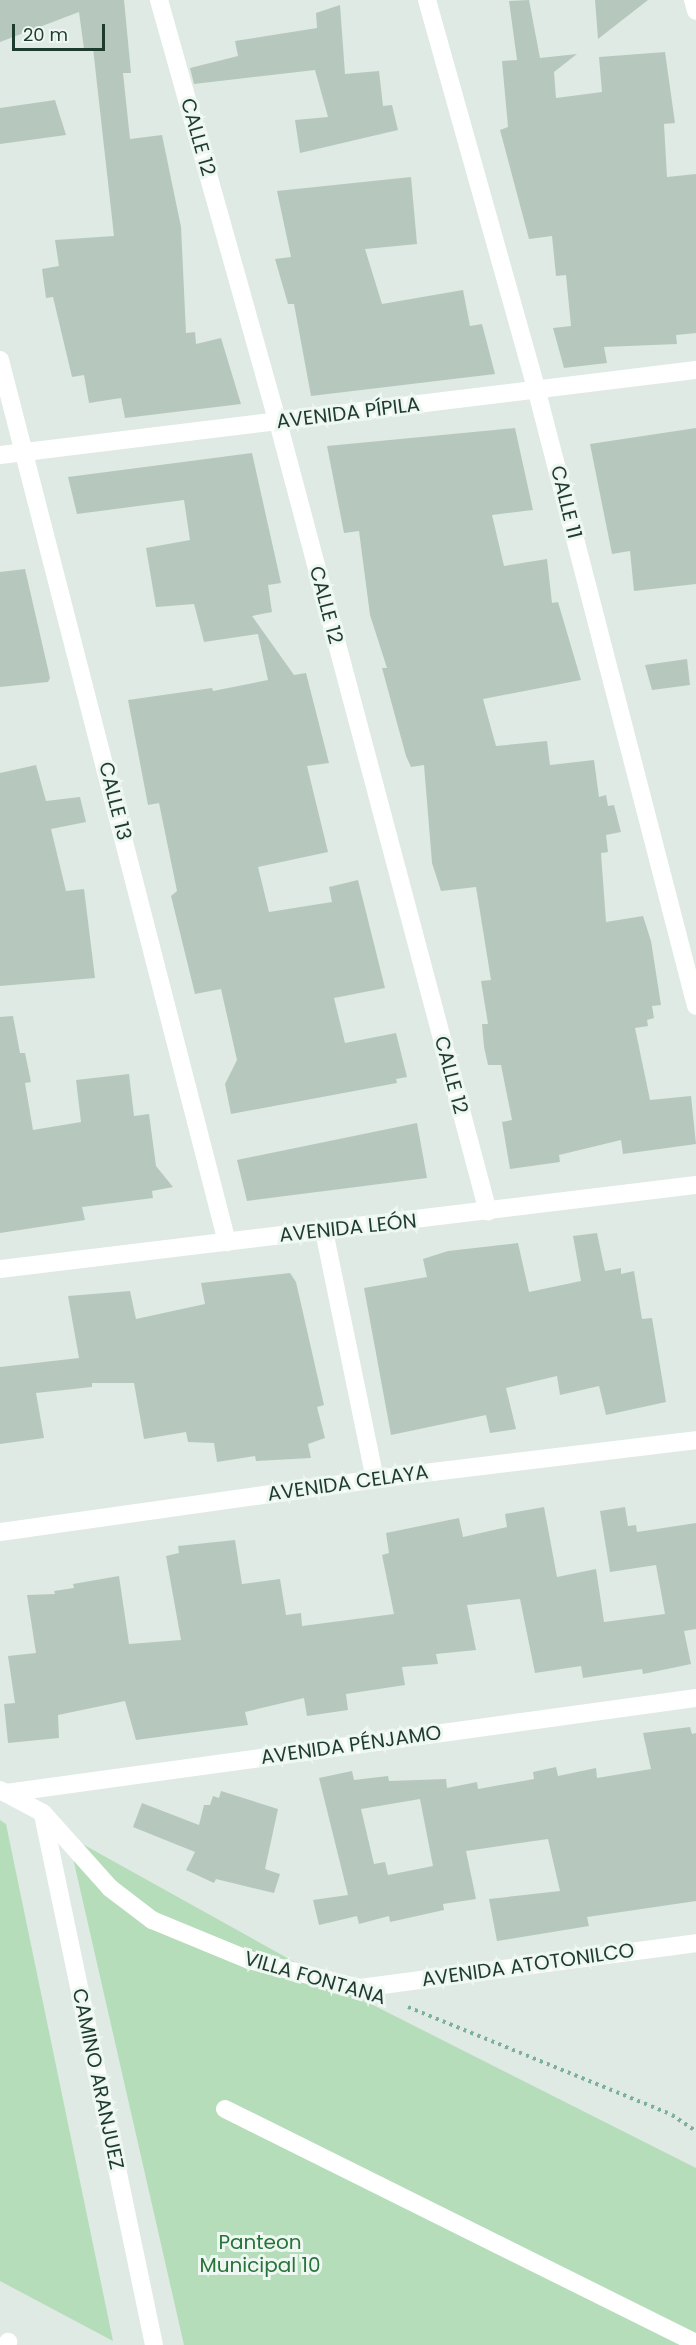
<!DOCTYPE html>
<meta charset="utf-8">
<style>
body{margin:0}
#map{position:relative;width:696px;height:2345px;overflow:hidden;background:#deeae3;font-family:Poppins,sans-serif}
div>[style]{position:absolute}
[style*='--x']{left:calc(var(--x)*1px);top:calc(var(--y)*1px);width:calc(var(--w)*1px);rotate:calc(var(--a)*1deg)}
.green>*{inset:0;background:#b5ddba}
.building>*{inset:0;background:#b6c8be}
.path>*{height:4px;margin-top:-2px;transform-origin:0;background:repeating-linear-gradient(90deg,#7cb098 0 3px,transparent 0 7.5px)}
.minor>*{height:18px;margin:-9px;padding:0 9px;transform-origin:9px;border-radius:9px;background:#fff}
span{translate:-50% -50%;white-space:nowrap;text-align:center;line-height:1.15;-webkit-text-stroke:6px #eef7f1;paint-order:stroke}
.street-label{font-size:20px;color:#1e3b2f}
.park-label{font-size:20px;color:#27733a}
.scale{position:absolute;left:12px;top:24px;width:93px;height:27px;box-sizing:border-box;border:3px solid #1e3b2f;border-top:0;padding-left:8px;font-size:18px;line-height:21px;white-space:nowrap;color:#1e3b2f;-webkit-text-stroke:4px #eef7f1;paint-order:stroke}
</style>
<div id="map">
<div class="green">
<i style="clip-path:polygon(0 1820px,6px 1824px,113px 2341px,0 2281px)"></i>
<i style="clip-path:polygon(68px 1836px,363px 2000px,696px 2168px,696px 2345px,184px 2345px)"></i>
</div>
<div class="building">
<i style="clip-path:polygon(0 0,124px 0,131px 73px,123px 73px,130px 139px,162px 135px,181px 227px,186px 333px,195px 332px,196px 344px,221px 338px,241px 404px,125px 418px,121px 398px,89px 403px,84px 375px,72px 377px,53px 297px,46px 298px,42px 269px,59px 266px,55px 240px,114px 236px,93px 48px,84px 49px,79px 12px,0 42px)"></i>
<i style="clip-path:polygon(529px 0,540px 58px,577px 54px,554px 72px,556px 98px,602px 92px,599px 57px,665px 52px,675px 123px,664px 124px,667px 177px,696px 174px,696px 333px,676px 335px,677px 344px,604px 347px,607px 363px,564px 368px,553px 328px,571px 326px,566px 275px,556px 276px,552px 236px,529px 239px,500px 130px,508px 127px,502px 61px,517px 60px,509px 1px)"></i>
<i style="clip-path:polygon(595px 0,648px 0,598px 39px)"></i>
<i style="clip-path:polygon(340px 5px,345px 74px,379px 71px,383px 106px,392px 105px,398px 130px,300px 153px,295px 120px,328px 117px,315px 70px,194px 84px,190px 68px,238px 56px,235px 41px,317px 28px,316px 13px)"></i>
<i style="clip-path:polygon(55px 100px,66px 135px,0 144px,0 108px)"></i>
<i style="clip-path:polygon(411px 177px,417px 244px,365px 249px,382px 304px,463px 290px,470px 326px,482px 324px,495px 374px,311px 396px,294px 304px,288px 304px,275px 259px,291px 257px,277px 191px)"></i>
<i style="clip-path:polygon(515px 428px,533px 510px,492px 515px,504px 566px,547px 559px,552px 603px,558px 602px,581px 680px,483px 699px,496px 746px,547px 741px,550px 765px,594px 760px,599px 797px,606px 795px,608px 806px,614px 805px,621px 832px,606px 835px,608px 852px,601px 853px,606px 922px,643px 916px,651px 941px,661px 1005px,652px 1006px,654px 1018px,647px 1020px,648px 1026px,635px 1028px,650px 1100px,691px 1096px,696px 1144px,623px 1154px,621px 1140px,559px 1155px,560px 1162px,510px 1169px,502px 1122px,512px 1120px,501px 1065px,488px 1065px,484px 1047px,482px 1024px,488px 1024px,481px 981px,491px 980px,476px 887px,441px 891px,432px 863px,424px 765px,411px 767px,406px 756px,382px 668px,387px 668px,370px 615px,359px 531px,344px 533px,327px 446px)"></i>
<i style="clip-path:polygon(696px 428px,696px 584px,634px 591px,630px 551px,612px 554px,590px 444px)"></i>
<i style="clip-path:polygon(252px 453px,281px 583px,268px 585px,272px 612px,252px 616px,294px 675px,306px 673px,329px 763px,307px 766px,328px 852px,258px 867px,269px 912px,332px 902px,329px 887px,358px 880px,385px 988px,334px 998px,345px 1043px,396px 1033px,407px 1077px,396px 1079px,397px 1083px,231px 1114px,225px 1084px,237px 1060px,221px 989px,195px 994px,171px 896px,177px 891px,159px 803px,148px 805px,128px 700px,212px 688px,213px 691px,268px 680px,258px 634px,204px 642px,194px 604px,156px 607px,146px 548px,190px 540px,184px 500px,77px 514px,68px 477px)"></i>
<i style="clip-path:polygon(25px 569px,50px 678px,48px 682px,0 687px,0 572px)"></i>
<i style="clip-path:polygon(687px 659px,690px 685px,652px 690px,645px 665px)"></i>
<i style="clip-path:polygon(36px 765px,46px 801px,80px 797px,86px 822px,51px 829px,66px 891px,84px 889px,95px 978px,0 986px,0 773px)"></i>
<i style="clip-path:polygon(13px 1016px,20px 1053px,25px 1053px,31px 1082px,25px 1083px,33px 1130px,81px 1122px,76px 1080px,129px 1074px,134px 1116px,149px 1114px,156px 1166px,173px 1187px,152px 1191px,153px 1198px,82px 1207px,85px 1220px,0 1233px,0 1017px)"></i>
<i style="clip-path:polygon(417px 1123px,427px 1178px,247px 1201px,237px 1160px)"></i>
<i style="clip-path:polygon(597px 1233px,605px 1271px,621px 1268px,621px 1274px,634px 1271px,642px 1319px,652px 1318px,666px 1402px,606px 1415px,599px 1386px,560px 1395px,557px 1376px,506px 1388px,516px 1429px,490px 1433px,486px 1415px,391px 1435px,364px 1288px,427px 1277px,423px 1259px,448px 1251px,518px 1243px,529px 1292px,581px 1281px,573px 1236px)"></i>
<i style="clip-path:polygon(290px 1273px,296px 1282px,324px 1405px,317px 1407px,325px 1438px,308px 1444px,311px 1458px,256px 1461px,255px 1456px,217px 1462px,214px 1443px,188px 1442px,186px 1432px,144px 1439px,134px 1383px,92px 1383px,92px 1387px,36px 1393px,44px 1438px,0 1444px,0 1367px,79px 1358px,68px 1296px,130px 1291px,136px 1319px,205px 1304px,201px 1283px)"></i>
<i style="clip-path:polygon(544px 1507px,557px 1577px,596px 1569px,604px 1622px,665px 1614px,656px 1565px,610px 1572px,600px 1511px,625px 1507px,628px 1526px,636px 1525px,637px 1532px,696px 1523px,696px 1629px,684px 1631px,691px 1664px,643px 1674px,642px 1669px,583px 1678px,581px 1666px,535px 1673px,520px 1599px,467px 1605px,476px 1650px,436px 1654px,438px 1664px,402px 1667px,405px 1685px,346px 1694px,348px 1710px,307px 1716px,304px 1698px,245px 1712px,248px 1725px,136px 1740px,125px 1701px,58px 1715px,59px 1738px,8px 1743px,4px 1704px,15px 1703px,8px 1656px,36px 1653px,27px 1595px,55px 1594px,54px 1591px,74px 1588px,73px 1584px,119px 1576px,129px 1644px,181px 1640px,166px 1556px,179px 1553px,178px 1546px,235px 1540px,242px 1584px,280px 1579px,286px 1615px,301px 1613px,302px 1626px,394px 1614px,382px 1555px,389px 1553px,386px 1533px,459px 1518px,463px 1537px,507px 1527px,505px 1514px)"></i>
<i style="clip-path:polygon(evenodd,690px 1727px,692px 1734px,696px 1733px,696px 1901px,587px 1917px,589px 1926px,497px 1941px,489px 1899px,560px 1891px,548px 1839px,466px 1851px,476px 1899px,443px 1904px,444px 1910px,390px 1922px,389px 1916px,359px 1924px,357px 1916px,319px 1925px,313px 1900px,348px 1895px,319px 1778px,352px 1771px,354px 1780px,388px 1776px,389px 1781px,446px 1779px,447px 1788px,477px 1782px,478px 1789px,534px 1779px,533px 1772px,556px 1767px,558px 1776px,596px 1768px,597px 1778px,651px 1769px,643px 1733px,690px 1727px,420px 1799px,433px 1866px,388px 1875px,385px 1862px,374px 1864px,361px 1809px,420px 1799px)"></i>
<i style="clip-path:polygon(221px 1791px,278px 1809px,265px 1869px,280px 1874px,274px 1893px,216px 1879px,214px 1883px,186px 1870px,195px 1852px,133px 1827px,142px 1803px,199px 1825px,204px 1805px,210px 1805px,213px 1796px,219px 1798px)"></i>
</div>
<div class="path">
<i style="--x:408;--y:2007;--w:285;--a:22.2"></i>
<i style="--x:672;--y:2115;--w:29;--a:34"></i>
</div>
<div class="minor">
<i style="--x:159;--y:0;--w:438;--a:74.3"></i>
<i style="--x:278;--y:422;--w:817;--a:75.11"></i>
<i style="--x:427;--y:0;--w:403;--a:74.3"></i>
<i style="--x:536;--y:388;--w:638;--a:75.48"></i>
<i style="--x:693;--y:0;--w:11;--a:75"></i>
<i style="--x:0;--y:360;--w:911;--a:75.57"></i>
<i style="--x:0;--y:455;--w:701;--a:-6.96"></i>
<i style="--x:324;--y:1231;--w:253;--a:78.4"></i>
<i style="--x:0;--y:1269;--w:701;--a:-6.88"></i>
<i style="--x:0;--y:1532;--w:379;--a:-8"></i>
<i style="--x:375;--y:1479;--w:323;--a:-6.9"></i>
<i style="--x:0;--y:1790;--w:49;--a:28.1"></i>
<i style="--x:43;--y:1813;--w:101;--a:48.2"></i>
<i style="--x:110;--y:1888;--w:53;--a:37.3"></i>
<i style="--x:152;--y:1920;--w:105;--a:22.4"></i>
<i style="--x:249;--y:1960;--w:114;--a:14.2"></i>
<i style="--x:360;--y:1988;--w:339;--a:-7.6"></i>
<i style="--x:6;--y:1793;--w:697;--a:-7.84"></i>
<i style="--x:43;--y:1815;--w:541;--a:78.17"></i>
<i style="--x:225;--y:2109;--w:526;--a:26.42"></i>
<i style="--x:6;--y:2345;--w:4;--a:-56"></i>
</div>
<div class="street-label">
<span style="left:198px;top:137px;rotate:74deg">CALLE 12</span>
<span style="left:348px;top:413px;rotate:-7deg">AVENIDA PÍPILA</span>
<span style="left:566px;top:502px;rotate:76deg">CALLE 11</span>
<span style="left:326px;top:605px;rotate:75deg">CALLE 12</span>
<span style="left:115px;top:801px;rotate:76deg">CALLE 13</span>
<span style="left:451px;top:1075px;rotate:75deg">CALLE 12</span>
<span style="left:348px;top:1228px;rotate:-6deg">AVENIDA LEÓN</span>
<span style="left:348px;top:1483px;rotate:-8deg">AVENIDA CELAYA</span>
<span style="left:351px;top:1745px;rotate:-8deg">AVENIDA PÉNJAMO</span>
<span style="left:528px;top:1965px;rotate:-8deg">AVENIDA ATOTONILCO</span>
<span style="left:315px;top:1978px;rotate:16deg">VILLA FONTANA</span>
<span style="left:98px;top:2079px;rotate:78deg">CAMINO ARANJUEZ</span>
</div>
<div class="park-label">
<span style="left:260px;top:2254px">Panteon<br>Municipal 10</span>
</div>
<div class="scale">20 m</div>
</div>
